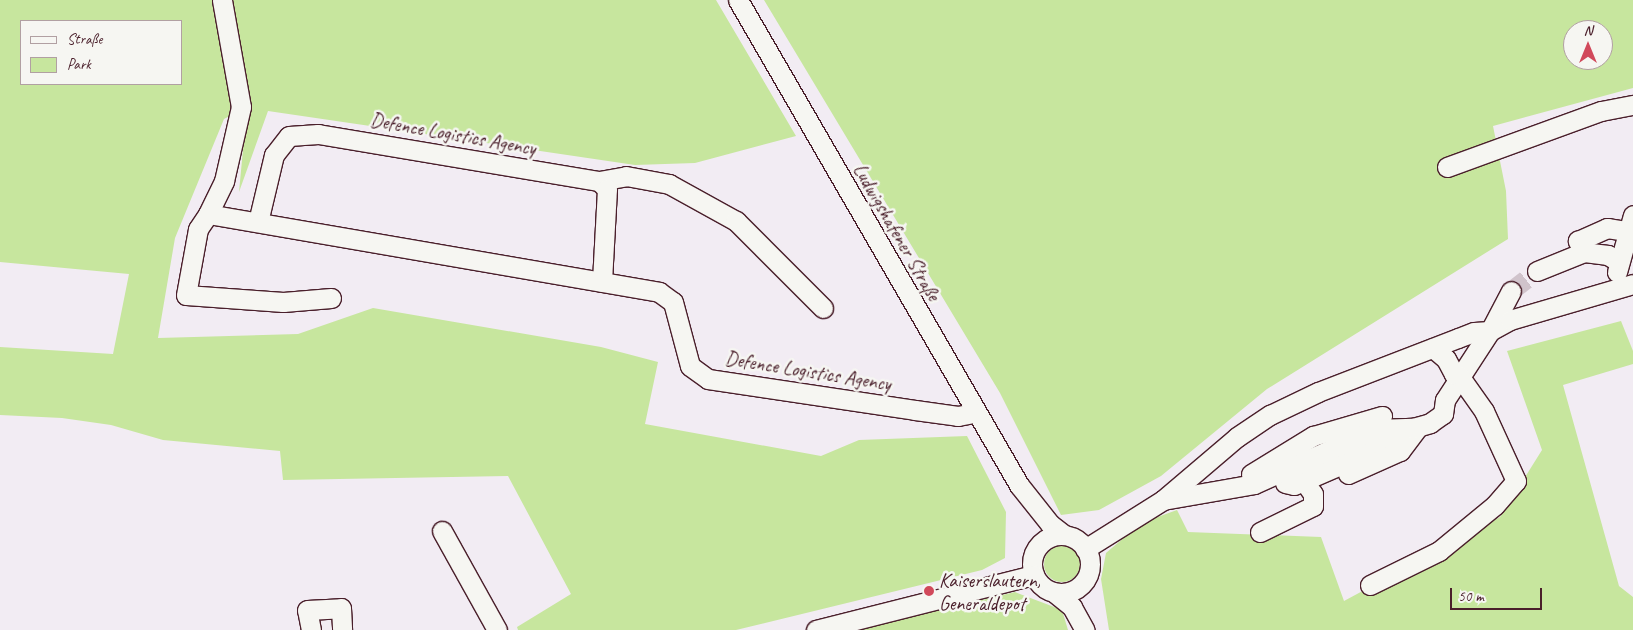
<!DOCTYPE html>
<meta charset="utf-8">
<style>
body{margin:0}
#map{position:relative;width:1633px;height:630px;overflow:hidden;background:#f2ecf3;font-family:Caveat,sans-serif}
div>[style]{position:absolute}
[style*='--x']{left:calc(var(--x)*1px);top:calc(var(--y)*1px);width:calc(var(--w)*1px);rotate:calc(var(--a)*1deg)}
.green>*{inset:0;background:#c7e69e}
.round{border-radius:50%}
.minor-tunnel>*{height:19px;margin-top:-9.5px;transform-origin:0;background:repeating-linear-gradient(90deg,#d0c3cb 0 19px,transparent 0 28px)}
.roads{filter:drop-shadow(1px 0 #4a1f2b) drop-shadow(-1px 0 #4a1f2b) drop-shadow(0 1px #4a1f2b) drop-shadow(0 -1px #4a1f2b)}
.minor>*{height:19px;margin:-9.5px;padding:0 9.5px;transform-origin:9.5px;border-radius:9.5px;background:#f6f6f2}
.minor>.ring{margin:-9.5px;padding:0;box-sizing:content-box;background:none;border:19px solid #f6f6f2;border-radius:50%}
.dots>*{width:14px;height:14px;translate:-50% -50%;box-sizing:border-box;border:2px solid #f6f6f2;border-radius:50%}
span{translate:-50% -50%;white-space:nowrap;text-align:center;line-height:1.15;-webkit-text-stroke:5px #f6f6f2;paint-order:stroke}
.street-label{font-size:20px;color:#4a1f2b}
.poi-label{font-size:20px;color:#4a1f2b}
.left{translate:0 -50%;text-align:left}
.legend{position:absolute;left:20px;top:20px;width:162px;height:65px;box-sizing:border-box;background:#f6f6f2;border:1px solid #b1a0a2;margin:0;padding:6px 9px;list-style:none;font-size:15px;color:#4a1f2b}
.legend li{display:flex;align-items:center;gap:10px;height:25px}
.legend b{width:25px;border:1px solid #b1a0a2}
.north{position:absolute;left:1563px;top:20px;width:50px;height:50px;box-sizing:border-box;background:#f6f6f2;border:1px solid #b1a0a2;border-radius:50%;rotate:0deg;font-size:14px;font-weight:700;line-height:20px;text-align:center;color:#4a1f2b}
.north::after{content:'';display:block;margin:auto;width:18px;height:22px;background:#d1495b;clip-path:polygon(50% 0,100% 100%,50% 72%,0 100%)}
.scale{position:absolute;left:1450px;top:588px;width:92px;height:22px;box-sizing:border-box;border:2px solid #4a1f2b;border-top:0;padding-left:6px;font-size:15px;line-height:18px;white-space:nowrap;color:#4a1f2b;-webkit-text-stroke:4px #f6f6f2;paint-order:stroke}
</style>
<div id="map">
<div class="green">
<i style="clip-path:polygon(evenodd,0 0,716px 0,796px 136px,695px 163px,635px 165px,268px 111px,239px 192px,247px 107px,224px 119px,175px 238px,158px 338px,298px 334px,373px 308px,601px 347px,658px 362px,645px 424px,821px 456px,859px 440px,967px 436px,1006px 512px,1005px 558px,982px 570px,736px 630px,518px 630px,517px 627px,571px 594px,508px 476px,283px 480px,280px 451px,163px 440px,111px 425px,62px 418px,0 415px,0 347px,113px 354px,129px 274px,0 262px,0 0,21px 21px,181px 21px,181px 84px,21px 84px,21px 21px)"></i>
<i style="clip-path:polygon(evenodd,764px 0,1633px 0,1633px 88px,1493px 126px,1506px 191px,1508px 239px,1267px 389px,1161px 476px,1099px 510px,1061px 515px,1000px 393px,764px 0,1573px 30px,1603px 30px,1603px 60px,1573px 60px,1573px 30px)"></i>
<i style="clip-path:polygon(1621px 321px,1633px 351px,1633px 364px,1563px 385px,1619px 586px,1633px 597px,1633px 630px,1109px 630px,1101px 579px,1106px 553px,1141px 523px,1177px 510px,1188px 532px,1321px 537px,1344px 601px,1500px 517px,1542px 450px,1507px 351px)"></i>
<i class="round" style="left:1044px;top:546px;width:36px;height:36px"></i>
<i style="clip-path:polygon(1015px 592px,1062px 610px,1068px 630px,857px 630px)"></i>
</div>
<div class="minor-tunnel">
<i style="--x:1511;--y:291;--w:33;--a:-38"></i>
</div>
<div class="roads">
<div class="minor">
<i style="--x:738;--y:0;--w:561;--a:59.91"></i>
<i style="--x:1019;--y:485;--w:50;--a:51.5"></i>
<i style="--x:1050;--y:524;--w:18;--a:38"></i>
<i style="--x:1447;--y:167;--w:164;--a:-20"></i>
<i style="--x:1601;--y:111;--w:33;--a:-11"></i>
<i style="--x:599;--y:181;--w:27;--a:-10"></i>
<i style="--x:626;--y:176;--w:44;--a:10.5"></i>
<i style="--x:669;--y:184;--w:77;--a:28.9"></i>
<i style="--x:736;--y:221;--w:123;--a:45"></i>
<i style="--x:208;--y:214;--w:37;--a:-64"></i>
<i style="--x:224;--y:181;--w:76;--a:-77.1"></i>
<i style="--x:241;--y:107;--w:109;--a:-100.1"></i>
<i style="--x:258;--y:222;--w:69;--a:-76.6"></i>
<i style="--x:274;--y:155;--w:24;--a:-52"></i>
<i style="--x:289;--y:136;--w:29;--a:-4"></i>
<i style="--x:318;--y:134;--w:285;--a:9.5"></i>
<i style="--x:599;--y:181;--w:11;--a:45"></i>
<i style="--x:607;--y:189;--w:93;--a:93.1"></i>
<i style="--x:1619;--y:262;--w:13;--a:-148"></i>
<i style="--x:1608;--y:255;--w:24;--a:-173"></i>
<i style="--x:1584;--y:252;--w:13;--a:-119"></i>
<i style="--x:1578;--y:241;--w:32;--a:-24"></i>
<i style="--x:1607;--y:228;--w:20;--a:9"></i>
<i style="--x:1537;--y:271;--w:51;--a:-22"></i>
<i style="--x:1617;--y:272;--w:59;--a:-74.3"></i>
<i style="--x:331;--y:298;--w:48;--a:175.2"></i>
<i style="--x:283;--y:302;--w:97;--a:-175.9"></i>
<i style="--x:186;--y:295;--w:67;--a:-79.7"></i>
<i style="--x:198;--y:229;--w:18;--a:-56"></i>
<i style="--x:208;--y:214;--w:458;--a:9.8"></i>
<i style="--x:659;--y:292;--w:17;--a:36"></i>
<i style="--x:673;--y:302;--w:66;--a:75.1"></i>
<i style="--x:690;--y:366;--w:22;--a:36"></i>
<i style="--x:708;--y:379;--w:209;--a:8.5"></i>
<i style="--x:915;--y:410;--w:43;--a:7.9"></i>
<i style="--x:958;--y:416;--w:16;--a:-11"></i>
<i style="--x:1348;--y:456;--w:65;--a:-22.6"></i>
<i style="--x:1251;--y:474;--w:73;--a:-31.5"></i>
<i style="--x:1313;--y:436;--w:72;--a:-16.2"></i>
<i style="--x:1348;--y:474;--w:57;--a:-23.9"></i>
<i style="--x:1400;--y:451;--w:30;--a:-53"></i>
<i style="--x:1285;--y:483;--w:9;--a:13"></i>
<i style="--x:1294;--y:485;--w:73;--a:-23.4"></i>
<i style="--x:1163;--y:500;--w:97;--a:-40.4"></i>
<i style="--x:1237;--y:437;--w:40;--a:-34"></i>
<i style="--x:1270;--y:415;--w:53;--a:-25.6"></i>
<i style="--x:1318;--y:392;--w:150;--a:-21.1"></i>
<i style="--x:1458;--y:338;--w:17;--a:-21"></i>
<i style="--x:1474;--y:332;--w:16;--a:-4"></i>
<i style="--x:1490;--y:331;--w:45;--a:-62.3"></i>
<i style="--x:442;--y:531;--w:113;--a:60.9"></i>
<i style="--x:1260;--y:532;--w:59;--a:-26.1"></i>
<i style="--x:1313;--y:506;--w:12;--a:-90"></i>
<i style="--x:1313;--y:494;--w:16;--a:-125"></i>
<i class="ring" style="left:1032px;top:535px;width:39px;height:39px"></i>
<i style="--x:1085;--y:549;--w:92;--a:-32.1"></i>
<i style="--x:1163;--y:500;--w:92;--a:-10"></i>
<i style="--x:1254;--y:484;--w:134;--a:-24.3"></i>
<i style="--x:1376;--y:429;--w:37;--a:-2"></i>
<i style="--x:1413;--y:428;--w:18;--a:-16"></i>
<i style="--x:1430;--y:423;--w:16;--a:-35"></i>
<i style="--x:1443;--y:414;--w:14;--a:-82"></i>
<i style="--x:1445;--y:400;--w:82;--a:-56.9"></i>
<i style="--x:1490;--y:331;--w:23;--a:-29"></i>
<i style="--x:1510;--y:320;--w:128;--a:-16.3"></i>
<i style="--x:1370;--y:585;--w:77;--a:-26.2"></i>
<i style="--x:1439;--y:551;--w:72;--a:-39.4"></i>
<i style="--x:1495;--y:505;--w:32;--a:-49"></i>
<i style="--x:1516;--y:481;--w:77;--a:-114.6"></i>
<i style="--x:1484;--y:411;--w:42;--a:-125.2"></i>
<i style="--x:1460;--y:377;--w:7;--a:-153"></i>
<i style="--x:1454;--y:374;--w:17;--a:-118"></i>
<i style="--x:1446;--y:359;--w:17;--a:-140"></i>
<i style="--x:1055;--y:593;--w:22;--a:39"></i>
<i style="--x:1072;--y:607;--w:26;--a:61"></i>
<i style="--x:311;--y:630;--w:20;--a:-101"></i>
<i style="--x:307;--y:610;--w:34;--a:-3"></i>
<i style="--x:341;--y:608;--w:22;--a:87"></i>
<i style="--x:816;--y:630;--w:225;--a:-14.2"></i>
</div>
</div>
<div class="dots">
<i style="left:929px;top:591px;background:#d1495b"></i>
</div>
<div class="street-label">
<span style="left:453px;top:134px;rotate:10deg">Defence Logistics Agency</span>
<span style="left:897px;top:232px;rotate:60deg">Ludwigshafener Straße</span>
<span style="left:808px;top:371px;rotate:9deg">Defence Logistics Agency</span>
</div>
<div class="poi-label">
<span class="left" style="left:939px;top:592px">Kaiserslautern,<br>Generaldepot</span>
</div>
<ul class="legend">
<li><b style="height:6px;background:#f6f6f2"></b>Straße</li>
<li><b style="height:14px;background:#c7e69e"></b>Park</li>
</ul>
<div class="north">N</div>
<div class="scale">50 m</div>
</div>
